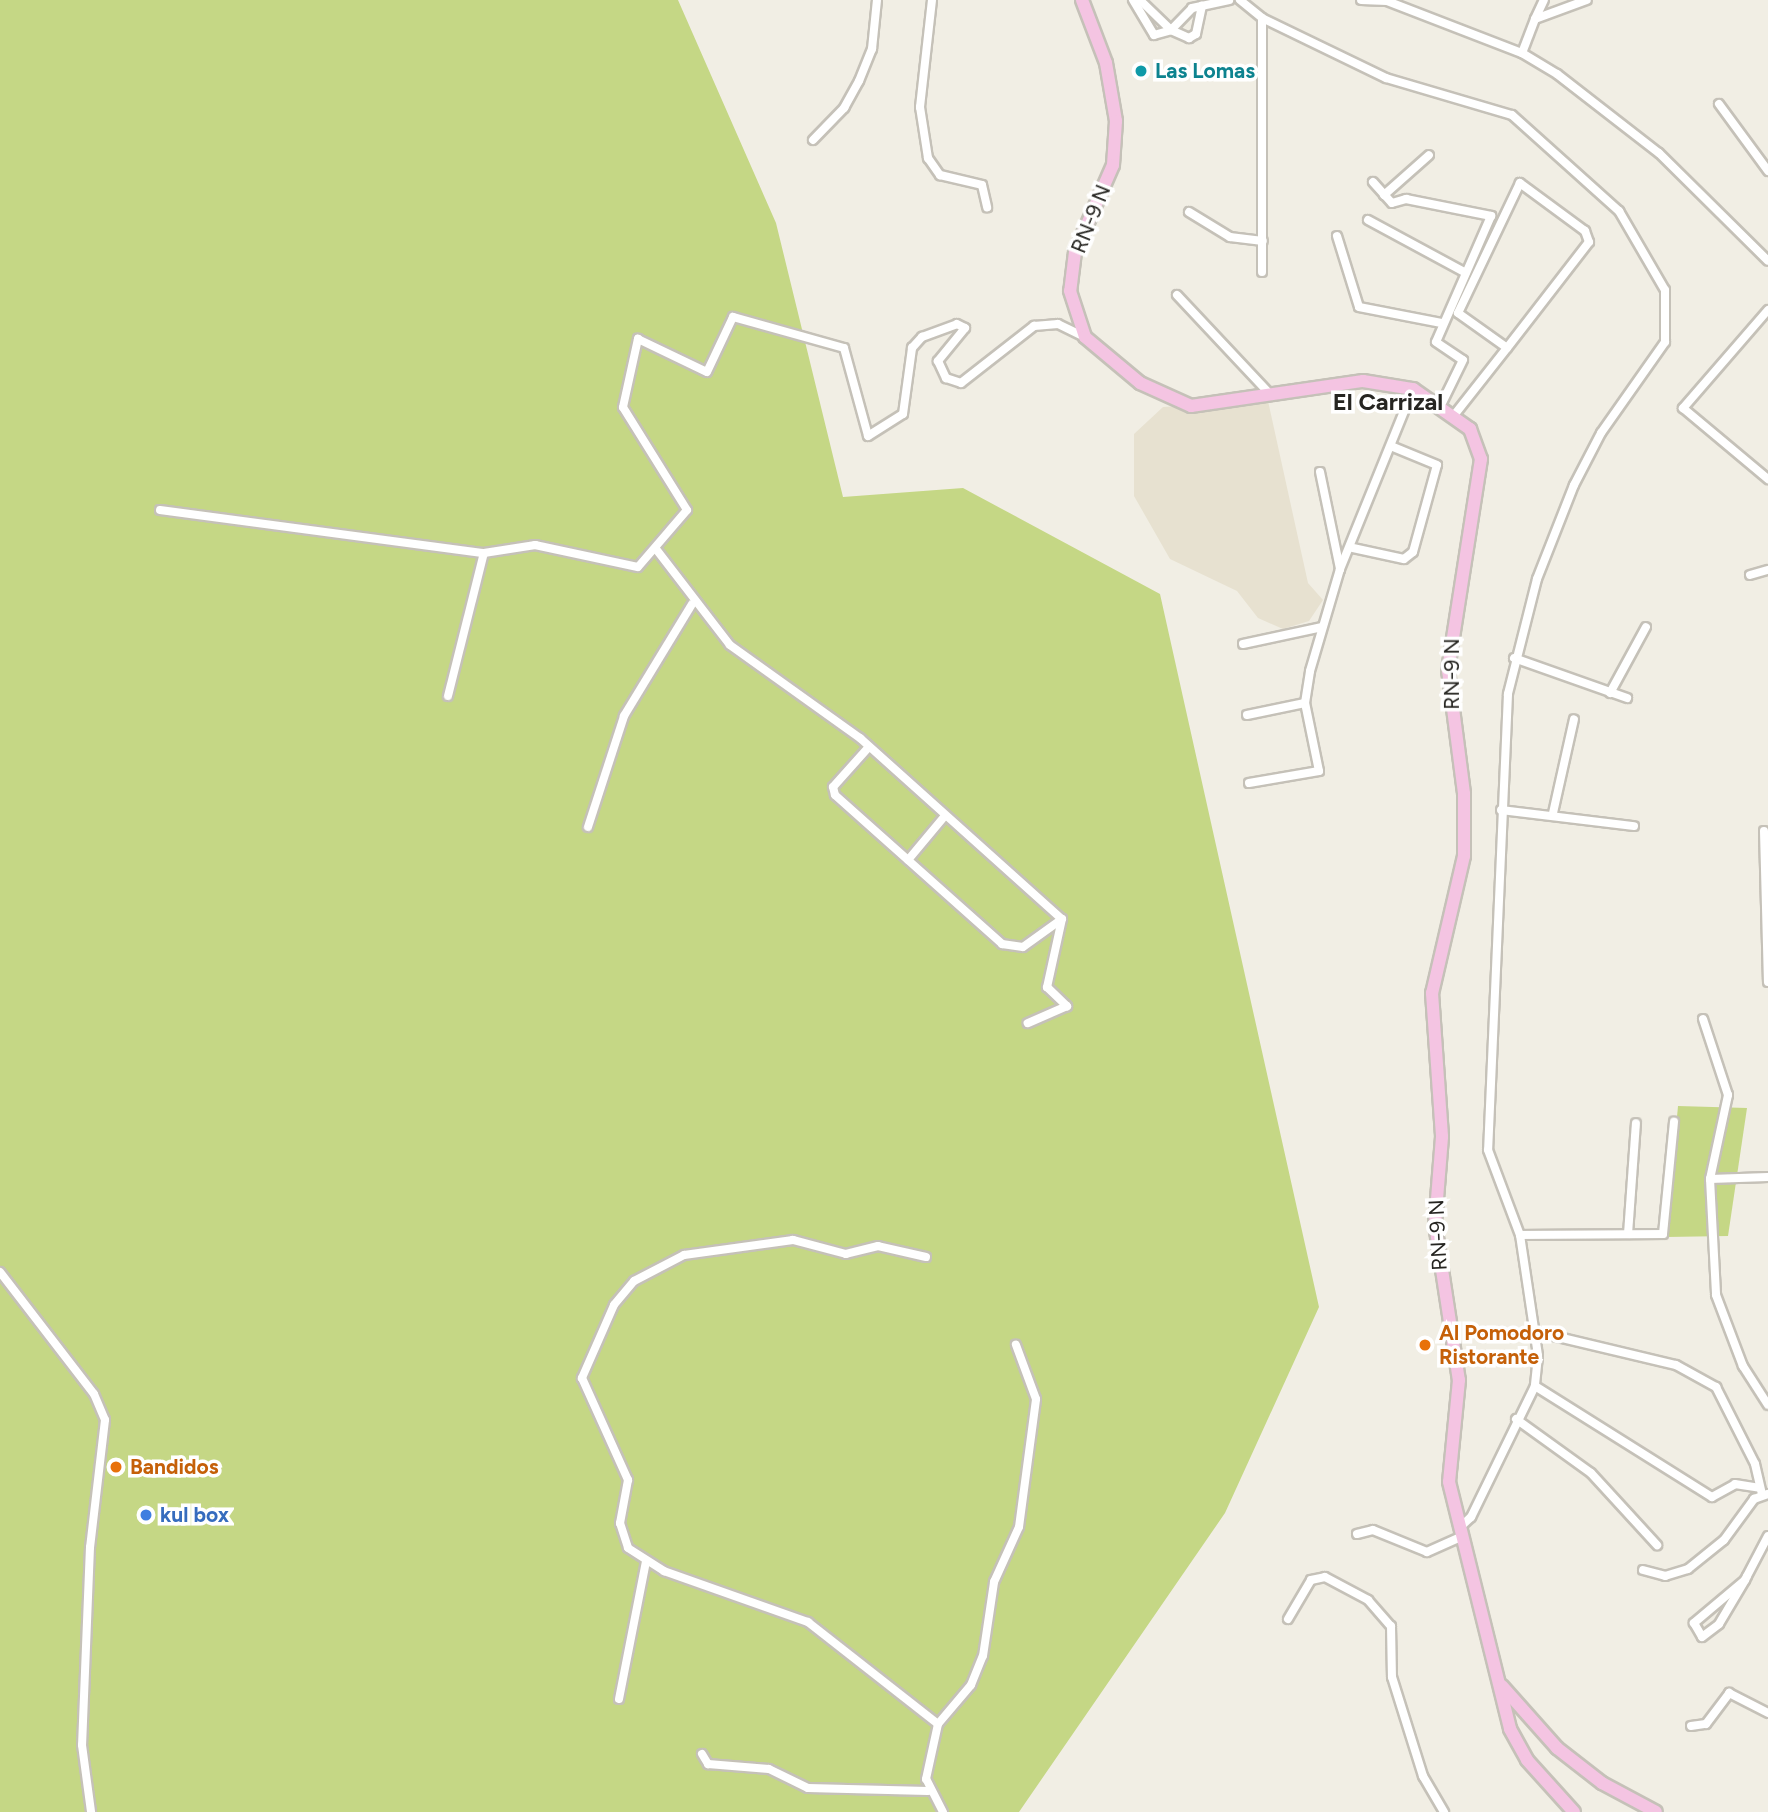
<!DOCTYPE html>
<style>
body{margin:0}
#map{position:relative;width:1768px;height:1812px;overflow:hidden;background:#f1eee4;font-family:Figtree,sans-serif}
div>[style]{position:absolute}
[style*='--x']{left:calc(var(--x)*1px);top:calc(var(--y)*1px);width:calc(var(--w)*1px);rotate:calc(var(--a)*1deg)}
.built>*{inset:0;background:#e7e1d0}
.green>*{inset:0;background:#c5d785}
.roads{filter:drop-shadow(2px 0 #c5c1b8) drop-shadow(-2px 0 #c5c1b8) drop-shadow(0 2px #c5c1b8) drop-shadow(0 -2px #c5c1b8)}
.minor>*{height:8px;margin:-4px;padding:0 4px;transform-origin:4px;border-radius:4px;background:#fff}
.primary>*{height:12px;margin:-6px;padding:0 6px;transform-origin:6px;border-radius:6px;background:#f4c4e2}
.dots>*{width:19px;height:19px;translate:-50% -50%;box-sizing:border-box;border:4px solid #fff;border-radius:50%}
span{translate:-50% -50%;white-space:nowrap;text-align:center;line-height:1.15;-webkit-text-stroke:7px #fff;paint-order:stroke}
.culture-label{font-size:21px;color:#0d838f;font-weight:700}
.left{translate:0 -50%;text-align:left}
.street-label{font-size:21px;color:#262521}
.food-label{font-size:21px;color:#c56008;font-weight:700}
.shop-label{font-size:21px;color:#366cbe;font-weight:700}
.quarter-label{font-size:24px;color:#262521;font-weight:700}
</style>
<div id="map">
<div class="built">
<i style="clip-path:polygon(1268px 401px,1308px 583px,1323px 600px,1309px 621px,1283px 629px,1258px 618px,1237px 591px,1170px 559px,1134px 496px,1134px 434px,1163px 407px)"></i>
</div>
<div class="green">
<i style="clip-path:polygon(0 0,678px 0,776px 223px,843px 497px,963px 488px,1160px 594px,1319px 1307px,1225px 1513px,1019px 1812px,0 1812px)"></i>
<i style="clip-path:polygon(1678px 1106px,1747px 1108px,1728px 1236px,1666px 1237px)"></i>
</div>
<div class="roads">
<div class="minor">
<i style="--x:932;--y:0;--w:108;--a:96.4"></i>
<i style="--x:920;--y:107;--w:52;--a:81.1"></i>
<i style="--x:928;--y:158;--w:21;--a:55"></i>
<i style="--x:940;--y:175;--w:43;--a:13.4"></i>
<i style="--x:982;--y:185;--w:23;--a:77"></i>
<i style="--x:1133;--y:0;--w:41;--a:59"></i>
<i style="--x:1154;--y:35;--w:18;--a:-16"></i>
<i style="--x:1171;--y:30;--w:30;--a:-46"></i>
<i style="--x:1192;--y:8;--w:38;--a:-12"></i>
<i style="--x:1140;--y:0;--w:43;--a:44.1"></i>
<i style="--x:1171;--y:30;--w:20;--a:24"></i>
<i style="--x:1189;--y:38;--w:8;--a:-30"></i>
<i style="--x:1196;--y:34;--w:29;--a:-78"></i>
<i style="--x:1240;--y:0;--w:28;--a:39"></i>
<i style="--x:1262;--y:18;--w:138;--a:25.8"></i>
<i style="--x:1386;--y:78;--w:131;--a:16.4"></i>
<i style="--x:1512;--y:115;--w:144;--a:41.9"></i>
<i style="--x:1619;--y:211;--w:91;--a:59.8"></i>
<i style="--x:1665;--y:290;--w:52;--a:90"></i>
<i style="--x:1665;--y:342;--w:111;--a:125.1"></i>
<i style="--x:1601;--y:433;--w:59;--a:117.4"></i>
<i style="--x:1574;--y:485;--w:101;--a:111.5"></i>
<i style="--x:1537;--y:579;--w:119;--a:104.2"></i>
<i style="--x:1508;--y:694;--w:456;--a:92.5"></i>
<i style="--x:1488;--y:1150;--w:91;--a:69.4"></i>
<i style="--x:1520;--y:1235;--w:122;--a:81.5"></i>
<i style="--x:1538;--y:1356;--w:30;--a:96"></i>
<i style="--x:1535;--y:1386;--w:146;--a:116"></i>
<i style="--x:1471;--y:1517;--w:16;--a:137"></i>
<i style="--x:1361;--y:0;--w:26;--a:2"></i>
<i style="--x:1387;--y:1;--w:145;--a:21.1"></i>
<i style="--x:1522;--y:53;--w:41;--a:31"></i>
<i style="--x:1557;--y:74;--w:129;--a:37.8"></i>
<i style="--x:1659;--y:153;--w:153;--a:44.7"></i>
<i style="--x:1262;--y:18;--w:254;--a:90"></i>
<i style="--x:1535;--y:19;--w:21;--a:-65"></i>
<i style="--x:1522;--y:53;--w:36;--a:-69"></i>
<i style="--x:1535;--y:19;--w:55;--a:-20.1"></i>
<i style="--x:1719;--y:104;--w:83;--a:53.8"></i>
<i style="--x:813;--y:140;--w:45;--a:-45.9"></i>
<i style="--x:844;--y:108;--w:31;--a:-61"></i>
<i style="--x:859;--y:81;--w:35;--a:-68"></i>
<i style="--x:872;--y:49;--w:49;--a:-84.2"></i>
<i style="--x:1373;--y:182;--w:28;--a:48"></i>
<i style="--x:1392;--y:203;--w:15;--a:-16"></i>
<i style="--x:1406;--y:199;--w:87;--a:11.3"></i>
<i style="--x:1491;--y:216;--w:137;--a:113.6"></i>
<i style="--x:1436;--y:342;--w:32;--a:34"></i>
<i style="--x:1463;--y:360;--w:50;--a:116.1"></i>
<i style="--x:1384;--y:195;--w:60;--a:-41.6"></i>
<i style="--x:1189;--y:212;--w:48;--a:31.4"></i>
<i style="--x:1230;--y:237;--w:33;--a:7"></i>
<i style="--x:1368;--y:220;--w:111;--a:28.4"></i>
<i style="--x:1337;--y:236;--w:74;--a:72.8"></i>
<i style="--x:1359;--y:307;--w:84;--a:11"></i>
<i style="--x:1177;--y:295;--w:134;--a:46.8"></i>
<i style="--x:1768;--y:310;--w:130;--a:130.9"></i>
<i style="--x:1683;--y:408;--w:111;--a:39.9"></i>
<i style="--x:1455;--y:414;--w:84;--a:-51.8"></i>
<i style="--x:1507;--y:348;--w:134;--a:-52.3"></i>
<i style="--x:1589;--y:242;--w:12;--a:-110"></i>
<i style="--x:1585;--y:231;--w:81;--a:-143.6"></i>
<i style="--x:1520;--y:183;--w:144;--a:115.5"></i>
<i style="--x:1458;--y:313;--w:60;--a:35.5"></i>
<i style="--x:1320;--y:472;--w:99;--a:78.3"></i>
<i style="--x:160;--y:510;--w:327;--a:7.6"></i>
<i style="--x:484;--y:553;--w:52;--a:-8.9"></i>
<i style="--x:535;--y:545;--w:105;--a:12.1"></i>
<i style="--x:638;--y:567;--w:75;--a:-49.3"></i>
<i style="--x:687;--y:510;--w:121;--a:-121.9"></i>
<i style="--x:623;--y:407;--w:70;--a:-77.6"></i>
<i style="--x:638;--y:339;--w:76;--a:25.6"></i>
<i style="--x:707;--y:372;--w:61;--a:-64.7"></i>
<i style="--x:733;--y:317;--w:115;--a:15.6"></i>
<i style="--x:844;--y:348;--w:91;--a:74.7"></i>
<i style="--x:868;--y:436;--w:41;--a:-32.2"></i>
<i style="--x:903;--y:414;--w:67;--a:-82.2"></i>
<i style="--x:912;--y:348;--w:15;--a:-48"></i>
<i style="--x:922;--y:337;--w:37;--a:-20"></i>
<i style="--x:957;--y:324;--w:9;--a:27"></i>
<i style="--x:965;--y:328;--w:43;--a:129.3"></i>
<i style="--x:938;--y:361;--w:19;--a:65"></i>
<i style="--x:946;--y:378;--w:16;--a:18"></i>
<i style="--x:961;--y:383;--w:93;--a:-38"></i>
<i style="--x:1034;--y:326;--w:24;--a:-5"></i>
<i style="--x:1058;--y:324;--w:30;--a:26"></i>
<i style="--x:1353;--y:548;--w:52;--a:12.2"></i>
<i style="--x:1404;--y:559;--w:11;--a:-38"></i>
<i style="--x:1413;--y:552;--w:90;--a:-74.6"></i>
<i style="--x:1437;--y:465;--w:50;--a:-157.6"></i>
<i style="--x:656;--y:549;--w:121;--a:52.4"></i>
<i style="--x:730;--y:645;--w:160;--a:35.6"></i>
<i style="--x:860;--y:738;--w:271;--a:41.9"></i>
<i style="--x:1062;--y:919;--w:70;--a:102.4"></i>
<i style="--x:1047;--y:987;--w:28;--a:44"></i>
<i style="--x:1067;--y:1006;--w:43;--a:156.4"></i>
<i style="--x:1750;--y:575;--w:19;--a:-16"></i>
<i style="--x:1243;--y:644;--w:81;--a:-12.1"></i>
<i style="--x:1514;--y:658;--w:120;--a:19.5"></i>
<i style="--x:1610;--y:693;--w:75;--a:-61.4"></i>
<i style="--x:448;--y:696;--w:147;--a:-75.9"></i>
<i style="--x:1247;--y:715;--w:59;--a:-11.7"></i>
<i style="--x:867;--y:749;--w:51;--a:131.8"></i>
<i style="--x:833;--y:787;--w:8;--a:76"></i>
<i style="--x:835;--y:795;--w:224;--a:41.7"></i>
<i style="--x:1002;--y:944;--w:21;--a:8"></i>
<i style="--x:1023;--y:947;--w:48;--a:-35.7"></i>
<i style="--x:1249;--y:783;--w:71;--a:-9.7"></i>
<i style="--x:1319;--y:771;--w:69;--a:-101.6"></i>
<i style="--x:1305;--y:703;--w:32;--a:-81"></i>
<i style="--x:1310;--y:671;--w:106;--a:-73.6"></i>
<i style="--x:1340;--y:569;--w:194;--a:-67.9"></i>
<i style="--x:1501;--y:810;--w:134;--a:6.9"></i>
<i style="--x:1553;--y:813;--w:96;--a:-77.4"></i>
<i style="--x:588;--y:827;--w:117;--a:-72"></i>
<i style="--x:624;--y:716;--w:131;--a:-58.7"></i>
<i style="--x:1764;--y:831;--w:151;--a:88.5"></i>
<i style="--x:908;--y:860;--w:56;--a:-50.1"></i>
<i style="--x:1703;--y:1019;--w:80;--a:71.8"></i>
<i style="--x:1728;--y:1095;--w:86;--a:102.1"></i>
<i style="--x:1710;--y:1179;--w:116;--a:87"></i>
<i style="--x:1716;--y:1295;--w:76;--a:69.2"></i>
<i style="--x:1743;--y:1366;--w:46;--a:57.3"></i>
<i style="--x:1710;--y:1179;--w:58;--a:-2"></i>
<i style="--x:1628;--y:1234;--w:111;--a:-85.9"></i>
<i style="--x:1520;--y:1235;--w:143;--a:-0.4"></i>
<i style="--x:1663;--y:1234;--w:113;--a:-84.4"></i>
<i style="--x:926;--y:1257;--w:49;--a:-167.1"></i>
<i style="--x:878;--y:1246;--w:33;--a:166"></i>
<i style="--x:846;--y:1254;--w:55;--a:-165.2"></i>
<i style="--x:793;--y:1240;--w:110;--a:172.2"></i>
<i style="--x:684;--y:1255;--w:56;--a:152.5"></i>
<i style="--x:634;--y:1281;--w:31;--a:130"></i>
<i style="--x:614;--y:1305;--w:80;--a:113.7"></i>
<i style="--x:582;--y:1378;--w:112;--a:65.7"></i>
<i style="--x:628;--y:1480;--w:44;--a:100.5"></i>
<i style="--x:620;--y:1523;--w:26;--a:72"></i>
<i style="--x:628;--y:1548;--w:43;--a:32.6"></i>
<i style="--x:664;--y:1571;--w:153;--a:19.5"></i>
<i style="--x:808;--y:1622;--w:165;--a:38.1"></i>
<i style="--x:0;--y:1272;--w:154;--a:52.4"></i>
<i style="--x:94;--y:1394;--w:28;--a:67"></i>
<i style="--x:105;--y:1420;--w:128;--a:96.7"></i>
<i style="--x:90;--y:1547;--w:198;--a:92.3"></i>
<i style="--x:82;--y:1745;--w:68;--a:82.3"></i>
<i style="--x:1537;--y:1332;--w:143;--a:13.4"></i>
<i style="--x:1676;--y:1365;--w:46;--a:28.8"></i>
<i style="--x:1716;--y:1387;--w:86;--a:63.1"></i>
<i style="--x:1755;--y:1464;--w:31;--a:77"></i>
<i style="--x:1535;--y:1386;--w:209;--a:32.1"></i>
<i style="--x:1712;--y:1497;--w:26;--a:-29"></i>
<i style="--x:1735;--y:1484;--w:25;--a:9"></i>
<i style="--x:1516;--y:1419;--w:92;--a:35.8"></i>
<i style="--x:1591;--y:1473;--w:98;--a:47.5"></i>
<i style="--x:1357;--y:1534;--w:16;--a:-14"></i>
<i style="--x:1373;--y:1530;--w:58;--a:22.2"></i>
<i style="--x:1427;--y:1552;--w:35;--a:-24"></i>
<i style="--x:1643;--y:1570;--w:23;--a:15"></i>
<i style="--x:1665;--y:1576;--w:24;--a:-17"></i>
<i style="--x:1688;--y:1569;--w:46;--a:-38.9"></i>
<i style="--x:1724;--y:1540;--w:51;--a:-53.8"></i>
<i style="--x:1754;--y:1499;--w:15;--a:-20"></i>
<i style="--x:1745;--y:1580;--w:67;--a:139.9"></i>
<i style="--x:1694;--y:1623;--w:16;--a:60"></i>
<i style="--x:1702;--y:1637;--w:21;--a:-37"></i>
<i style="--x:1719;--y:1624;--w:51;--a:-59.4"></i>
<i style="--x:1745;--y:1580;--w:4;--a:-63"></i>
<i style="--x:1747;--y:1576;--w:45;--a:-62.3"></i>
<i style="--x:1288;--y:1619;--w:45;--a:-59.5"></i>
<i style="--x:1311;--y:1580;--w:14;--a:-12"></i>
<i style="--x:1325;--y:1577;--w:49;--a:28.1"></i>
<i style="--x:1368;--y:1600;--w:35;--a:49"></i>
<i style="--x:1391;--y:1626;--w:51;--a:88.9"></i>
<i style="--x:1392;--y:1677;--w:104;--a:72.6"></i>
<i style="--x:1423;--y:1776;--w:42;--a:59.7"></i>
<i style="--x:619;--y:1699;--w:140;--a:-78.9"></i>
<i style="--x:1691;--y:1726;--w:15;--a:-8"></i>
<i style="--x:1706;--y:1724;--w:39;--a:-53"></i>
<i style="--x:1729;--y:1693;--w:44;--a:27.1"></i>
<i style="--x:702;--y:1754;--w:12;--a:59"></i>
<i style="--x:708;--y:1764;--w:61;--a:4.7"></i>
<i style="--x:769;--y:1769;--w:43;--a:26"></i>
<i style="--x:808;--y:1788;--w:120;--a:1.4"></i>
<i style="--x:943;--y:1812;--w:37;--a:-117"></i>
<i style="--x:926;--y:1779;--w:56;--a:-77.7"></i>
<i style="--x:938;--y:1724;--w:51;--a:-49.8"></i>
<i style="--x:971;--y:1685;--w:31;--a:-68"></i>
<i style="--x:983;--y:1656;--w:75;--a:-81.5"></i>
<i style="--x:994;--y:1582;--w:60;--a:-65.6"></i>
<i style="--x:1019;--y:1527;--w:129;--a:-82.4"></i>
<i style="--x:1036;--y:1399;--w:58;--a:-110.3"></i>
</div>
<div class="primary">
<i style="--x:1082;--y:0;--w:67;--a:69.1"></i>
<i style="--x:1106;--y:63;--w:59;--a:80.2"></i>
<i style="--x:1116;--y:121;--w:44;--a:93.9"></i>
<i style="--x:1113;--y:165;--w:95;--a:113.6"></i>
<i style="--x:1075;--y:252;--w:39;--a:97"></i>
<i style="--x:1070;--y:291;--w:48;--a:71.9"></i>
<i style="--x:1085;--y:337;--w:72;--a:39.9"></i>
<i style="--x:1140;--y:383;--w:56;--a:24.3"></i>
<i style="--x:1191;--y:406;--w:174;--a:-8.3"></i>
<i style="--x:1363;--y:381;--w:51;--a:9.1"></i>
<i style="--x:1413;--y:389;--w:70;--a:35.1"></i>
<i style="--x:1470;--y:429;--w:32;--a:70"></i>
<i style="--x:1481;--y:459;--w:214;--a:98.9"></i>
<i style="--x:1448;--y:670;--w:125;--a:82.6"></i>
<i style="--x:1464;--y:794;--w:62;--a:90"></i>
<i style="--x:1464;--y:856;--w:141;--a:103.1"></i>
<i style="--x:1432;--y:993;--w:144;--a:86"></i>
<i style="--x:1442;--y:1137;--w:87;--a:94.6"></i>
<i style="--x:1435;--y:1224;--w:158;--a:81.3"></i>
<i style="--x:1459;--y:1380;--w:102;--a:95.6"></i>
<i style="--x:1449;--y:1482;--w:254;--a:76.1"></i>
<i style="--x:1510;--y:1729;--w:35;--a:61"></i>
<i style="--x:1527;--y:1760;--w:70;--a:47.9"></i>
<i style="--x:1502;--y:1686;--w:83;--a:48.4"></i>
<i style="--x:1557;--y:1748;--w:57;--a:37.9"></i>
<i style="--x:1602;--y:1783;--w:61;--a:28.2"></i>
</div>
</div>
<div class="dots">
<i style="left:1141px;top:71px;background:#0f9aa8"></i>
<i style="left:1425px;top:1345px;background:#e8710a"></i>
<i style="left:116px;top:1467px;background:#e8710a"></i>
<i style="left:146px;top:1515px;background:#3f7fe0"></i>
</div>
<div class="culture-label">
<span class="left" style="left:1155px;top:71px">Las Lomas</span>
</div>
<div class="street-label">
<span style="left:1091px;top:219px;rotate:-68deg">RN-9 N</span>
<span style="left:1452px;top:674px;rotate:-90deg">RN-9 N</span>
<span style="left:1438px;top:1235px;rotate:-93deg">RN-9 N</span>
</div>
<div class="food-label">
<span class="left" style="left:1439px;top:1345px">Al Pomodoro<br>Ristorante</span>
<span class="left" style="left:130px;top:1467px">Bandidos</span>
</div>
<div class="shop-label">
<span class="left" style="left:160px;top:1515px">kul box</span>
</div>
<div class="quarter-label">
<span style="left:1388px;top:402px">El Carrizal</span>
</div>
</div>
